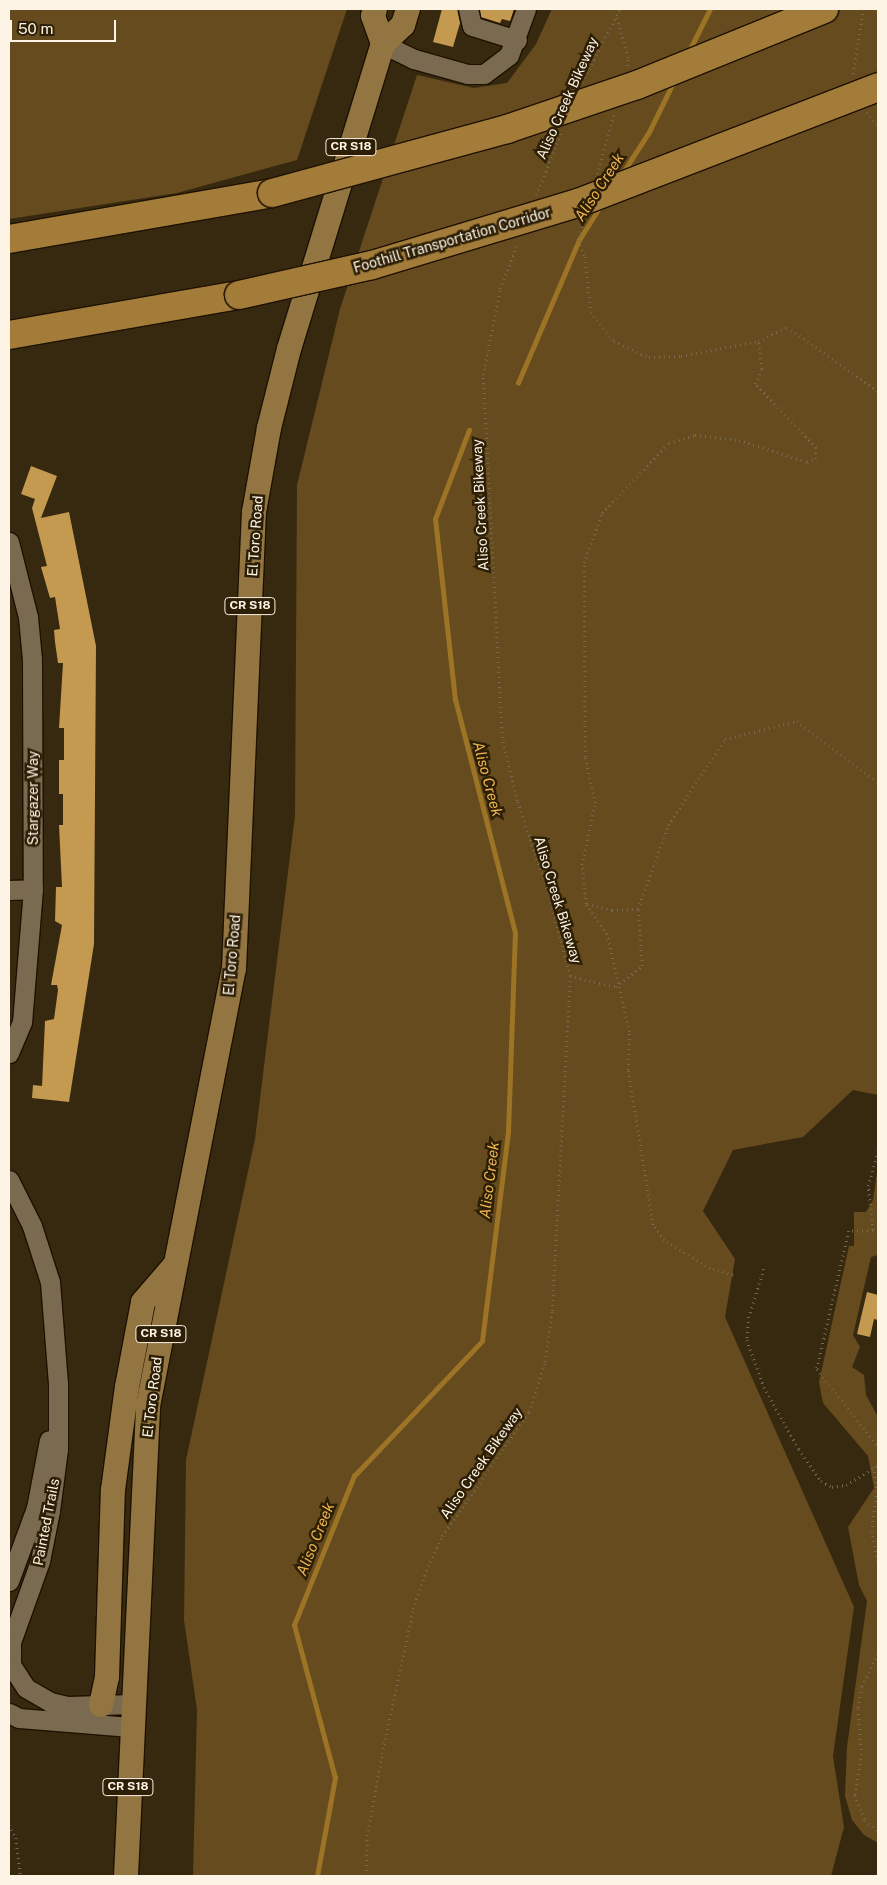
<!DOCTYPE html>
<style>
body{margin:0}
#map{position:relative;width:887px;height:1885px;overflow:hidden;background:#372910;font-family:"Public Sans",sans-serif}
div>[style]{position:absolute}
[style*='--x']{left:calc(var(--x)*1px);top:calc(var(--y)*1px);width:calc(var(--w)*1px);rotate:calc(var(--a)*1deg)}
.green>*{inset:0;background:#654b1d}
.stream>*{height:4.5px;margin:-2.25px;padding:0 2.25px;transform-origin:2.25px;border-radius:2.25px;background:#9d7326}
.building>*{inset:0;background:#c49950}
.path>*{height:2.5px;margin-top:-1.25px;transform-origin:0;background:repeating-linear-gradient(90deg,#756953 0 1px,transparent 0 5px)}
.roads{filter:drop-shadow(1px 0 #1e1100) drop-shadow(-1px 0 #1e1100) drop-shadow(0 1px #1e1100) drop-shadow(0 -1px #1e1100)}
.minor>*{height:19px;margin:-9.5px;padding:0 9.5px;transform-origin:9.5px;border-radius:9.5px;background:#7a6a50}
.major>*{height:24px;margin:-12px;padding:0 12px;transform-origin:12px;border-radius:12px;background:#937542}
.highway>*{height:28px;margin:-14px;padding:0 14px;transform-origin:14px;border-radius:14px;background:#a37c39}
.bridges{filter:drop-shadow(1px 0 #1e1100) drop-shadow(-1px 0 #1e1100) drop-shadow(0 1px #1e1100) drop-shadow(0 -1px #1e1100)}
.highway-bridge>*{height:28px;margin:-14px;padding:0 14px;transform-origin:14px;border-radius:14px;background:#a37c39}
span{translate:-50% -50%;white-space:nowrap;text-align:center;line-height:1.15;-webkit-text-stroke:5px #2d1f06;paint-order:stroke}
.shield-label span{padding:1px 4px;background:#2d1f06;border:1px solid;border-radius:4px;-webkit-text-stroke-width:0}
.shield-label{font-size:12px;color:#fdf4e5;font-weight:700}
.street-label{font-size:14px;color:#fdf4e5}
.water-label{font-size:15px;color:#eeb44e;font-style:italic}
.frame{position:absolute;inset:0;border:10px solid #fdf4e5;pointer-events:none}
.scale{position:absolute;left:10px;top:20px;width:106px;height:22px;box-sizing:border-box;border:2px solid #fdf4e5;border-top:0;padding-left:6px;font-size:15px;line-height:18px;white-space:nowrap;color:#fdf4e5;-webkit-text-stroke:4px #2d1f06;paint-order:stroke}
</style>
<div id="map">
<div class="green">
<i style="clip-path:polygon(9px 9px,347px 9px,297px 160px,177px 193px,9px 219px)"></i>
<i style="clip-path:polygon(552px 9px,878px 9px,878px 1095px,853px 1090px,803px 1137px,733px 1150px,703px 1211px,735px 1259px,725px 1317px,854px 1607px,833px 1756px,844px 1827px,831px 1876px,193px 1876px,197px 1710px,184px 1620px,186px 1460px,255px 1139px,295px 815px,297px 485px,340px 309px,417px 75px,474px 88px,507px 83px,536px 44px)"></i>
<i style="clip-path:polygon(878px 1164px,878px 1255px,871px 1257px,853px 1335px,860px 1347px,852px 1367px,864px 1375px,866px 1395px,878px 1417px,878px 1843px,864px 1835px,852px 1820px,845px 1796px,847px 1747px,867px 1601px,859px 1585px,848px 1527px,874px 1488px,868px 1456px,823px 1403px,819px 1382px,849px 1246px,854px 1246px,854px 1212px,866px 1212px,873px 1200px)"></i>
</div>
<div class="stream">
<i style="--x:688;--y:53;--w:49;--a:-63.4"></i>
<i style="--x:622;--y:174;--w:50;--a:-57.3"></i>
<i style="--x:649;--y:132;--w:57;--a:-63.9"></i>
<i style="--x:518;--y:383;--w:155;--a:-66.9"></i>
<i style="--x:579;--y:240;--w:41;--a:-57.8"></i>
<i style="--x:317;--y:1876;--w:100;--a:-79.6"></i>
<i style="--x:335;--y:1778;--w:158;--a:-105"></i>
<i style="--x:294;--y:1625;--w:161;--a:-68.1"></i>
<i style="--x:354;--y:1476;--w:186;--a:-46.5"></i>
<i style="--x:482;--y:1341;--w:211;--a:-82.9"></i>
<i style="--x:508;--y:1132;--w:199;--a:-88"></i>
<i style="--x:515;--y:933;--w:241;--a:-104.4"></i>
<i style="--x:455;--y:700;--w:182;--a:-96.3"></i>
<i style="--x:435;--y:519;--w:95;--a:-69.1"></i>
</div>
<div class="building">
<i style="clip-path:polygon(442px 9px,457px 9px,460px 23px,453px 47px,433px 42px)"></i>
<i style="clip-path:polygon(480px 9px,514px 9px,510px 21px,502px 19px,500px 23px,481px 17px)"></i>
<i style="clip-path:polygon(31px 466px,57px 476px,41px 518px,69px 512px,96px 646px,94px 944px,69px 1102px,32px 1098px,33px 1085px,42px 1086px,45px 1021px,54px 1019px,58px 990px,57px 985px,51px 985px,62px 925px,55px 921px,56px 887px,62px 887px,59px 825px,63px 825px,63px 794px,59px 794px,59px 760px,64px 760px,64px 728px,59px 728px,63px 663px,58px 663px,55px 642px,54px 630px,60px 629px,55px 597px,50px 598px,41px 567px,47px 566px,32px 508px,35px 499px,21px 494px)"></i>
<i style="clip-path:polygon(867px 1292px,878px 1295px,878px 1320px,874px 1319px,870px 1337px,857px 1334px)"></i>
</div>
<div class="path">
<i style="--x:617;--y:18;--w:44;--a:74.1"></i>
<i style="--x:629;--y:60;--w:8;--a:104"></i>
<i style="--x:853;--y:74;--w:66;--a:-81.3"></i>
<i style="--x:582;--y:82;--w:82;--a:-62.5"></i>
<i style="--x:867;--y:112;--w:18;--a:52"></i>
<i style="--x:597;--y:174;--w:62;--a:-74.2"></i>
<i style="--x:536;--y:195;--w:67;--a:-68"></i>
<i style="--x:584;--y:222;--w:19;--a:106"></i>
<i style="--x:579;--y:240;--w:18;--a:71"></i>
<i style="--x:585;--y:257;--w:55;--a:83.8"></i>
<i style="--x:591;--y:312;--w:37;--a:52"></i>
<i style="--x:614;--y:341;--w:38;--a:25"></i>
<i style="--x:649;--y:357;--w:32;--a:-2"></i>
<i style="--x:681;--y:356;--w:78;--a:-11"></i>
<i style="--x:758;--y:341;--w:32;--a:-26"></i>
<i style="--x:787;--y:327;--w:111;--a:35.1"></i>
<i style="--x:587;--y:904;--w:26;--a:13"></i>
<i style="--x:612;--y:910;--w:26;--a:-2"></i>
<i style="--x:570;--y:976;--w:47;--a:13.4"></i>
<i style="--x:616;--y:987;--w:33;--a:-39"></i>
<i style="--x:642;--y:966;--w:57;--a:-94"></i>
<i style="--x:638;--y:909;--w:89;--a:-70.3"></i>
<i style="--x:668;--y:825;--w:103;--a:-56.5"></i>
<i style="--x:725;--y:739;--w:74;--a:-14"></i>
<i style="--x:797;--y:721;--w:101;--a:37"></i>
<i style="--x:873;--y:1230;--w:44;--a:-96.5"></i>
<i style="--x:868;--y:1186;--w:37;--a:-74"></i>
<i style="--x:878;--y:1231;--w:29;--a:180"></i>
<i style="--x:849;--y:1231;--w:142;--a:103.1"></i>
<i style="--x:817;--y:1369;--w:99;--a:52"></i>
<i style="--x:764;--y:1269;--w:50;--a:107.4"></i>
<i style="--x:749;--y:1317;--w:23;--a:95"></i>
<i style="--x:747;--y:1340;--w:50;--a:70.1"></i>
<i style="--x:764;--y:1387;--w:71;--a:60.6"></i>
<i style="--x:799;--y:1449;--w:39;--a:55"></i>
<i style="--x:821;--y:1481;--w:13;--a:29"></i>
<i style="--x:832;--y:1487;--w:14;--a:-8"></i>
<i style="--x:846;--y:1485;--w:38;--a:-32"></i>
<i style="--x:733;--y:1275;--w:24;--a:-165"></i>
<i style="--x:710;--y:1269;--w:54;--a:-147.8"></i>
<i style="--x:664;--y:1240;--w:19;--a:-126"></i>
<i style="--x:653;--y:1225;--w:157;--a:-99.2"></i>
<i style="--x:628;--y:1070;--w:38;--a:-88"></i>
<i style="--x:629;--y:1032;--w:100;--a:-102.7"></i>
<i style="--x:607;--y:934;--w:37;--a:-125"></i>
<i style="--x:586;--y:904;--w:39;--a:-96"></i>
<i style="--x:582;--y:865;--w:63;--a:-78.2"></i>
<i style="--x:595;--y:803;--w:47;--a:-102.3"></i>
<i style="--x:585;--y:757;--w:194;--a:-90.3"></i>
<i style="--x:584;--y:563;--w:53;--a:-70.2"></i>
<i style="--x:602;--y:513;--w:97;--a:-46.3"></i>
<i style="--x:669;--y:443;--w:27;--a:-17"></i>
<i style="--x:695;--y:435;--w:44;--a:6.5"></i>
<i style="--x:739;--y:440;--w:71;--a:17.9"></i>
<i style="--x:807;--y:462;--w:9;--a:-21"></i>
<i style="--x:815;--y:459;--w:11;--a:-85"></i>
<i style="--x:816;--y:448;--w:88;--a:-133.6"></i>
<i style="--x:755;--y:384;--w:17;--a:-65"></i>
<i style="--x:762;--y:369;--w:28;--a:-98"></i>
<i style="--x:874;--y:1467;--w:24;--a:83"></i>
<i style="--x:877;--y:1491;--w:40;--a:97.1"></i>
<i style="--x:872;--y:1531;--w:32;--a:79"></i>
<i style="--x:878;--y:1654;--w:37;--a:116"></i>
<i style="--x:862;--y:1687;--w:22;--a:100"></i>
<i style="--x:858;--y:1709;--w:45;--a:84.9"></i>
<i style="--x:862;--y:1754;--w:42;--a:99.7"></i>
<i style="--x:855;--y:1795;--w:27;--a:68"></i>
<i style="--x:865;--y:1820;--w:17;--a:40"></i>
<i style="--x:9;--y:1825;--w:15;--a:62"></i>
<i style="--x:16;--y:1838;--w:38;--a:83"></i>
<i style="--x:366;--y:1876;--w:40;--a:-88.6"></i>
<i style="--x:367;--y:1836;--w:83;--a:-79.6"></i>
<i style="--x:382;--y:1754;--w:148;--a:-77.9"></i>
<i style="--x:413;--y:1609;--w:40;--a:-71.1"></i>
<i style="--x:426;--y:1571;--w:38;--a:-65"></i>
<i style="--x:442;--y:1536;--w:151;--a:-54.9"></i>
<i style="--x:529;--y:1412;--w:52;--a:-72.3"></i>
<i style="--x:545;--y:1362;--w:51;--a:-82.2"></i>
<i style="--x:552;--y:1311;--w:335;--a:-86.9"></i>
<i style="--x:570;--y:976;--w:86;--a:-104.8"></i>
<i style="--x:548;--y:893;--w:97;--a:-108.6"></i>
<i style="--x:517;--y:801;--w:65;--a:-103.4"></i>
<i style="--x:502;--y:738;--w:363;--a:-93"></i>
<i style="--x:483;--y:375;--w:88;--a:-78.8"></i>
<i style="--x:500;--y:289;--w:50;--a:-69"></i>
</div>
<div class="roads">
<div class="minor">
<i style="--x:468;--y:9;--w:17;--a:77"></i>
<i style="--x:472;--y:26;--w:47;--a:17.3"></i>
<i style="--x:383;--y:44;--w:34;--a:26"></i>
<i style="--x:414;--y:59;--w:55;--a:15.8"></i>
<i style="--x:467;--y:74;--w:17;--a:0"></i>
<i style="--x:484;--y:74;--w:31;--a:-37"></i>
<i style="--x:509;--y:55;--w:49;--a:-69.7"></i>
<i style="--x:9;--y:542;--w:77;--a:75.8"></i>
<i style="--x:28;--y:617;--w:42;--a:84.6"></i>
<i style="--x:32;--y:659;--w:230;--a:89.8"></i>
<i style="--x:33;--y:889;--w:133;--a:94.7"></i>
<i style="--x:22;--y:1022;--w:34;--a:113"></i>
<i style="--x:9;--y:890;--w:24;--a:-2"></i>
<i style="--x:9;--y:1180;--w:51;--a:63.4"></i>
<i style="--x:32;--y:1226;--w:59;--a:72.2"></i>
<i style="--x:50;--y:1282;--w:102;--a:85.5"></i>
<i style="--x:58;--y:1384;--w:65;--a:90"></i>
<i style="--x:58;--y:1449;--w:63;--a:97.4"></i>
<i style="--x:50;--y:1511;--w:51;--a:101.3"></i>
<i style="--x:40;--y:1561;--w:86;--a:109.7"></i>
<i style="--x:11;--y:1642;--w:23;--a:90"></i>
<i style="--x:11;--y:1665;--w:27;--a:57"></i>
<i style="--x:26;--y:1688;--w:28;--a:30"></i>
<i style="--x:50;--y:1702;--w:18;--a:13"></i>
<i style="--x:68;--y:1706;--w:64;--a:-1.8"></i>
<i style="--x:9;--y:1581;--w:78;--a:-69.7"></i>
<i style="--x:36;--y:1508;--w:69;--a:-79.2"></i>
<i style="--x:9;--y:1713;--w:11;--a:27"></i>
<i style="--x:19;--y:1718;--w:112;--a:4.6"></i>
</div>
<div class="major">
<i style="--x:375;--y:9;--w:7;--a:106"></i>
<i style="--x:373;--y:16;--w:30;--a:70"></i>
<i style="--x:101;--y:1705;--w:29;--a:-78"></i>
<i style="--x:107;--y:1677;--w:187;--a:-88.2"></i>
<i style="--x:113;--y:1490;--w:104;--a:-82.3"></i>
<i style="--x:127;--y:1387;--w:86;--a:-79.3"></i>
<i style="--x:143;--y:1302;--w:49;--a:-49.1"></i>
<i style="--x:126;--y:1876;--w:471;--a:-87.3"></i>
<i style="--x:148;--y:1406;--w:445;--a:-78.9"></i>
<i style="--x:234;--y:969;--w:457;--a:-87.5"></i>
<i style="--x:254;--y:512;--w:85;--a:-79.9"></i>
<i style="--x:269;--y:428;--w:81;--a:-75.8"></i>
<i style="--x:289;--y:349;--w:319;--a:-72.9"></i>
<i style="--x:383;--y:44;--w:28;--a:-44"></i>
<i style="--x:403;--y:25;--w:17;--a:-73"></i>
</div>
<div class="highway">
<i style="--x:9;--y:239;--w:267;--a:-9.9"></i>
<i style="--x:9;--y:335;--w:233;--a:-9.9"></i>
</div>
</div>
<div class="bridges">
<div class="highway-bridge">
<i style="--x:272;--y:193;--w:244;--a:-15.2"></i>
<i style="--x:507;--y:129;--w:137;--a:-18.7"></i>
<i style="--x:637;--y:85;--w:202;--a:-22.1"></i>
<i style="--x:239;--y:295;--w:136;--a:-12.7"></i>
<i style="--x:372;--y:265;--w:215;--a:-16.8"></i>
<i style="--x:578;--y:203;--w:322;--a:-21.1"></i>
</div>
</div>
<div class="shield-label">
<span style="left:351px;top:147px">CR S18</span>
<span style="left:250px;top:606px">CR S18</span>
<span style="left:161px;top:1334px">CR S18</span>
<span style="left:128px;top:1787px">CR S18</span>
</div>
<div class="street-label">
<span style="left:567px;top:98px;rotate:-66deg">Aliso Creek Bikeway</span>
<span style="left:452px;top:240px;rotate:-16deg">Foothill Transportation Corridor</span>
<span style="left:480px;top:505px;rotate:-93deg">Aliso Creek Bikeway</span>
<span style="left:255px;top:536px;rotate:-86deg">El Toro Road</span>
<span style="left:33px;top:798px;rotate:-90deg">Stargazer Way</span>
<span style="left:558px;top:900px;rotate:73deg">Aliso Creek Bikeway</span>
<span style="left:232px;top:955px;rotate:-85deg">El Toro Road</span>
<span style="left:152px;top:1397px;rotate:-83deg">El Toro Road</span>
<span style="left:481px;top:1463px;rotate:-55deg">Aliso Creek Bikeway</span>
<span style="left:46px;top:1522px;rotate:-79deg">Painted Trails</span>
</div>
<div class="water-label">
<span style="left:599px;top:187px;rotate:-57deg">Aliso Creek</span>
<span style="left:488px;top:779px;rotate:75deg">Aliso Creek</span>
<span style="left:489px;top:1180px;rotate:-83deg">Aliso Creek</span>
<span style="left:315px;top:1539px;rotate:-68deg">Aliso Creek</span>
</div>
<div class="frame"></div>
<div class="scale">50 m</div>
</div>
